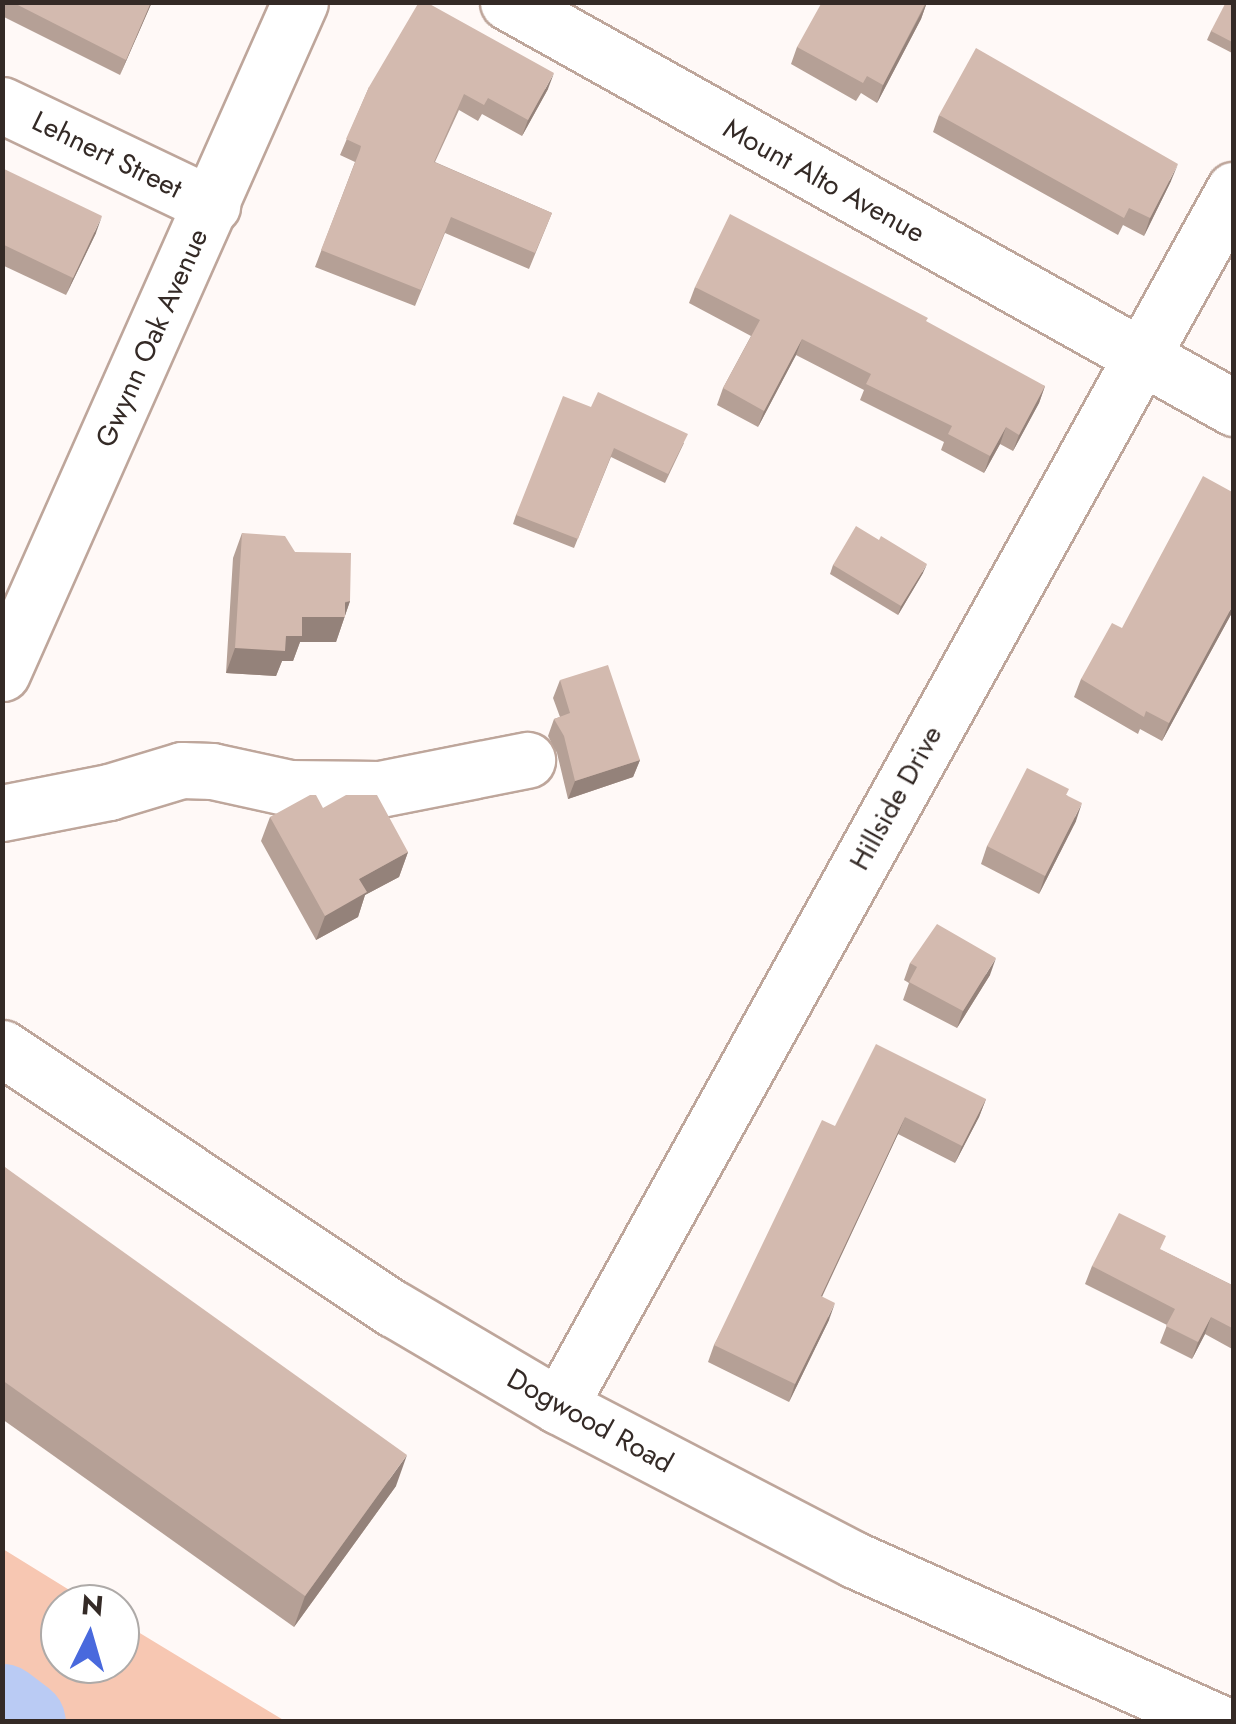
<!DOCTYPE html>
<style>
body{margin:0}
#map{position:relative;width:1236px;height:1724px;overflow:hidden;background:#fff9f7;font-family:Jost,sans-serif}
div>[style]{position:absolute}
[style*='--x']{left:calc(var(--x)*1px);top:calc(var(--y)*1px);width:calc(var(--w)*1px);rotate:calc(var(--a)*1deg)}
.green>*{inset:0;background:#f7c7b2}
.river>*{height:85px;margin:-42.5px;padding:0 42.5px;transform-origin:42.5px;border-radius:42.5px;background:#bacbf4}
.roads{filter:drop-shadow(2px 0 #bea69b) drop-shadow(-2px 0 #bea69b) drop-shadow(0 2px #bea69b) drop-shadow(0 -2px #bea69b)}
.minor>*{height:55px;margin:-27.5px;padding:0 27.5px;transform-origin:27.5px;border-radius:27.5px;background:#fff}
.wall>*{inset:0;background:#b5a096}
.shaded-wall>*{inset:0;background:#94827a}
.building>*{inset:0;background:#d3baaf}
span{translate:-50% -50%;white-space:nowrap;text-align:center;line-height:1.15;-webkit-text-stroke:8px #fff;paint-order:stroke}
.street-label{font-size:28px;color:#342a26}
.frame{position:absolute;inset:0;border:5px solid #342a26;pointer-events:none}
.north{position:absolute;left:40px;top:1584px;width:100px;height:100px;box-sizing:border-box;background:#fff;border:2px solid #aeaaa8;border-radius:50%;rotate:5deg;font-size:28px;font-weight:700;line-height:40px;text-align:center;color:#342a26}
.north::after{content:'';display:block;margin:auto;width:35px;height:45px;background:#4969dd;clip-path:polygon(50% 0,100% 100%,50% 72%,0 100%)}
</style>
<div id="map">
<div class="green">
<i style="clip-path:polygon(3px 1549px,92px 1604px,60px 1604px,60px 1664px,120px 1664px,120px 1621px,285px 1721px,3px 1721px)"></i>
</div>
<div class="river">
<i style="--x:2;--y:1706;--w:26;--a:37"></i>
</div>
<div class="roads">
<div class="minor">
<i style="--x:508;--y:2;--w:832;--a:29.22"></i>
<i style="--x:2;--y:105;--w:233;--a:25.5"></i>
<i style="--x:2;--y:673;--w:734;--a:-66.05"></i>
<i style="--x:2;--y:813;--w:109;--a:-11.1"></i>
<i style="--x:109;--y:792;--w:76;--a:-16.8"></i>
<i style="--x:182;--y:770;--w:30;--a:2"></i>
<i style="--x:212;--y:771;--w:79;--a:12.4"></i>
<i style="--x:289;--y:788;--w:91;--a:0.6"></i>
<i style="--x:380;--y:789;--w:150;--a:-11.2"></i>
<i style="--x:2;--y:1048;--w:471;--a:33.7"></i>
<i style="--x:394;--y:1309;--w:191;--a:30.5"></i>
<i style="--x:559;--y:1406;--w:334;--a:27.5"></i>
<i style="--x:855;--y:1560;--w:398;--a:24.1"></i>
<i style="--x:559;--y:1406;--w:1391;--a:-60.97"></i>
</div>
</div>
<div class="wall">
<i style="clip-path:polygon(2px 2px,152px 2px,120px 75px,2px 16px)"></i>
<i style="clip-path:polygon(927px 2px,921px 19px,877px 103px,861px 93px,856px 101px,791px 64px,797px 47px)"></i>
<i style="clip-path:polygon(1234px 2px,1234px 54px,1207px 40px,1211px 31px)"></i>
<i style="clip-path:polygon(369px 87px,548px 89px,522px 136px,482px 114px,478px 121px,459px 110px,435px 162px,552px 213px,529px 269px,445px 233px,415px 306px,315px 267px,355px 162px,340px 155px)"></i>
<i style="clip-path:polygon(939px 115px,1171px 181px,1144px 236px,1123px 225px,1118px 235px,933px 132px)"></i>
<i style="clip-path:polygon(2px 168px,96px 233px,66px 295px,2px 265px)"></i>
<i style="clip-path:polygon(695px 287px,1045px 386px,1039px 403px,1013px 451px,1000px 444px,984px 473px,941px 450px,944px 442px,860px 400px,864px 390px,796px 355px,758px 427px,717px 405px,723px 388px,751px 336px,689px 303px)"></i>
<i style="clip-path:polygon(591px 407px,684px 443px,665px 483px,611px 457px,574px 548px,513px 524px,516px 515px)"></i>
<i style="clip-path:polygon(242px 533px,295px 552px,350px 601px,336px 642px,300px 642px,293px 661px,282px 661px,276px 676px,226px 673px,233px 558px)"></i>
<i style="clip-path:polygon(879px 540px,923px 573px,898px 615px,830px 574px,833px 565px)"></i>
<i style="clip-path:polygon(1234px 609px,1162px 741px,1140px 729px,1138px 734px,1074px 697px,1081px 679px)"></i>
<i style="clip-path:polygon(560px 680px,640px 760px,633px 777px,568px 799px,557px 753px,548px 736px,554px 719px,560px 717px,553px 698px)"></i>
<i style="clip-path:polygon(1067px 795px,1076px 821px,1039px 894px,981px 864px,987px 846px)"></i>
<i style="clip-path:polygon(323px 808px,408px 852px,399px 877px,365px 895px,358px 917px,316px 940px,261px 841px,270px 817px)"></i>
<i style="clip-path:polygon(910px 963px,990px 975px,957px 1028px,903px 1000px,909px 983px,904px 980px)"></i>
<i style="clip-path:polygon(986px 1099px,979px 1117px,955px 1163px,898px 1134px,822px 1297px,829px 1320px,789px 1402px,708px 1362px,714px 1345px,835px 1126px)"></i>
<i style="clip-path:polygon(2px 1165px,396px 1486px,294px 1627px,2px 1419px)"></i>
<i style="clip-path:polygon(1161px 1250px,1234px 1286px,1234px 1350px,1205px 1334px,1192px 1359px,1160px 1343px,1167px 1325px,1085px 1284px,1092px 1266px)"></i>
</div>
<div class="shaded-wall">
<i style="clip-path:polygon(151px 2px,152px 2px,120px 75px,126px 60px)"></i>
<i style="clip-path:polygon(927px 2px,921px 19px,877px 103px,883px 85px)"></i>
<i style="clip-path:polygon(554px 73px,548px 89px,522px 136px,528px 120px)"></i>
<i style="clip-path:polygon(1178px 164px,1171px 181px,1144px 236px,1150px 218px)"></i>
<i style="clip-path:polygon(102px 216px,96px 233px,66px 295px,73px 278px)"></i>
<i style="clip-path:polygon(802px 339px,796px 355px,758px 427px,764px 411px)"></i>
<i style="clip-path:polygon(1045px 386px,1039px 403px,1013px 451px,1019px 435px)"></i>
<i style="clip-path:polygon(1006px 427px,1000px 444px,984px 473px,990px 456px)"></i>
<i style="clip-path:polygon(927px 564px,923px 573px,898px 615px,901px 606px)"></i>
<i style="clip-path:polygon(350px 601px,336px 642px,300px 642px,293px 661px,282px 661px,276px 676px,226px 673px,235px 648px,286px 636px,302px 617px)"></i>
<i style="clip-path:polygon(1234px 603px,1234px 609px,1162px 741px,1169px 723px)"></i>
<i style="clip-path:polygon(640px 760px,633px 777px,568px 799px,575px 781px)"></i>
<i style="clip-path:polygon(1082px 803px,1076px 821px,1039px 894px,1045px 876px)"></i>
<i style="clip-path:polygon(408px 852px,399px 877px,365px 895px,358px 917px,316px 940px,325px 916px,359px 879px)"></i>
<i style="clip-path:polygon(996px 958px,990px 975px,957px 1028px,963px 1011px)"></i>
<i style="clip-path:polygon(986px 1099px,979px 1117px,955px 1163px,962px 1146px)"></i>
<i style="clip-path:polygon(905px 1117px,898px 1134px,814px 1313px,821px 1296px)"></i>
<i style="clip-path:polygon(835px 1303px,829px 1320px,789px 1402px,795px 1384px)"></i>
<i style="clip-path:polygon(1211px 1317px,1205px 1334px,1192px 1359px,1198px 1342px)"></i>
<i style="clip-path:polygon(407px 1455px,396px 1486px,294px 1627px,305px 1596px)"></i>
</div>
<div class="building">
<i style="clip-path:polygon(12px 2px,151px 2px,126px 60px)"></i>
<i style="clip-path:polygon(419px 2px,426px 2px,554px 73px,528px 120px,488px 98px,484px 105px,464px 94px,434px 162px,552px 213px,535px 253px,451px 217px,421px 290px,321px 250px,360px 150px,361px 146px,346px 139px,369px 87px)"></i>
<i style="clip-path:polygon(822px 2px,926px 2px,883px 85px,867px 76px,863px 83px,797px 47px)"></i>
<i style="clip-path:polygon(1226px 2px,1234px 2px,1234px 43px,1211px 31px)"></i>
<i style="clip-path:polygon(976px 48px,1178px 164px,1150px 218px,1129px 208px,1124px 218px,939px 115px)"></i>
<i style="clip-path:polygon(2px 168px,102px 216px,73px 278px,2px 244px)"></i>
<i style="clip-path:polygon(730px 214px,928px 318px,926px 321px,1045px 386px,1019px 435px,1006px 427px,990px 456px,948px 434px,952px 426px,866px 384px,871px 374px,802px 339px,764px 411px,723px 388px,760px 320px,695px 287px)"></i>
<i style="clip-path:polygon(598px 392px,688px 434px,668px 474px,614px 448px,578px 539px,516px 515px,563px 396px,591px 407px)"></i>
<i style="clip-path:polygon(1203px 476px,1234px 493px,1234px 603px,1169px 723px,1146px 711px,1144px 717px,1081px 679px,1112px 623px,1122px 628px)"></i>
<i style="clip-path:polygon(856px 526px,879px 540px,881px 536px,927px 564px,901px 606px,833px 565px)"></i>
<i style="clip-path:polygon(242px 533px,285px 536px,295px 552px,351px 553px,350px 601px,345px 602px,345px 617px,302px 617px,302px 636px,286px 636px,285px 651px,235px 648px)"></i>
<i style="clip-path:polygon(608px 665px,640px 760px,575px 781px,564px 736px,554px 719px,570px 713px,560px 680px)"></i>
<i style="clip-path:polygon(1027px 768px,1069px 789px,1066px 795px,1082px 803px,1045px 876px,987px 846px)"></i>
<i style="clip-path:polygon(310px 795px,316px 795px,323px 808px,346px 795px,377px 795px,408px 852px,359px 879px,367px 892px,325px 916px,270px 817px)"></i>
<i style="clip-path:polygon(937px 924px,996px 958px,963px 1011px,909px 982px,917px 967px,910px 963px)"></i>
<i style="clip-path:polygon(876px 1044px,986px 1099px,962px 1146px,905px 1117px,821px 1296px,835px 1303px,795px 1384px,714px 1345px,822px 1120px,835px 1126px)"></i>
<i style="clip-path:polygon(2px 1165px,407px 1455px,305px 1596px,2px 1380px)"></i>
<i style="clip-path:polygon(1119px 1213px,1166px 1236px,1160px 1249px,1234px 1286px,1234px 1329px,1211px 1317px,1198px 1342px,1166px 1326px,1175px 1309px,1092px 1266px)"></i>
</div>
<div class="street-label">
<span style="left:107px;top:155px;rotate:26deg">Lehnert Street</span>
<span style="left:824px;top:181px;rotate:29deg">Mount Alto Avenue</span>
<span style="left:152px;top:338px;rotate:-66deg">Gwynn Oak Avenue</span>
<span style="left:896px;top:798px;rotate:-61deg">Hillside Drive</span>
<span style="left:590px;top:1421px;rotate:29deg">Dogwood Road</span>
</div>
<div class="frame"></div>
<div class="north">N</div>
</div>
